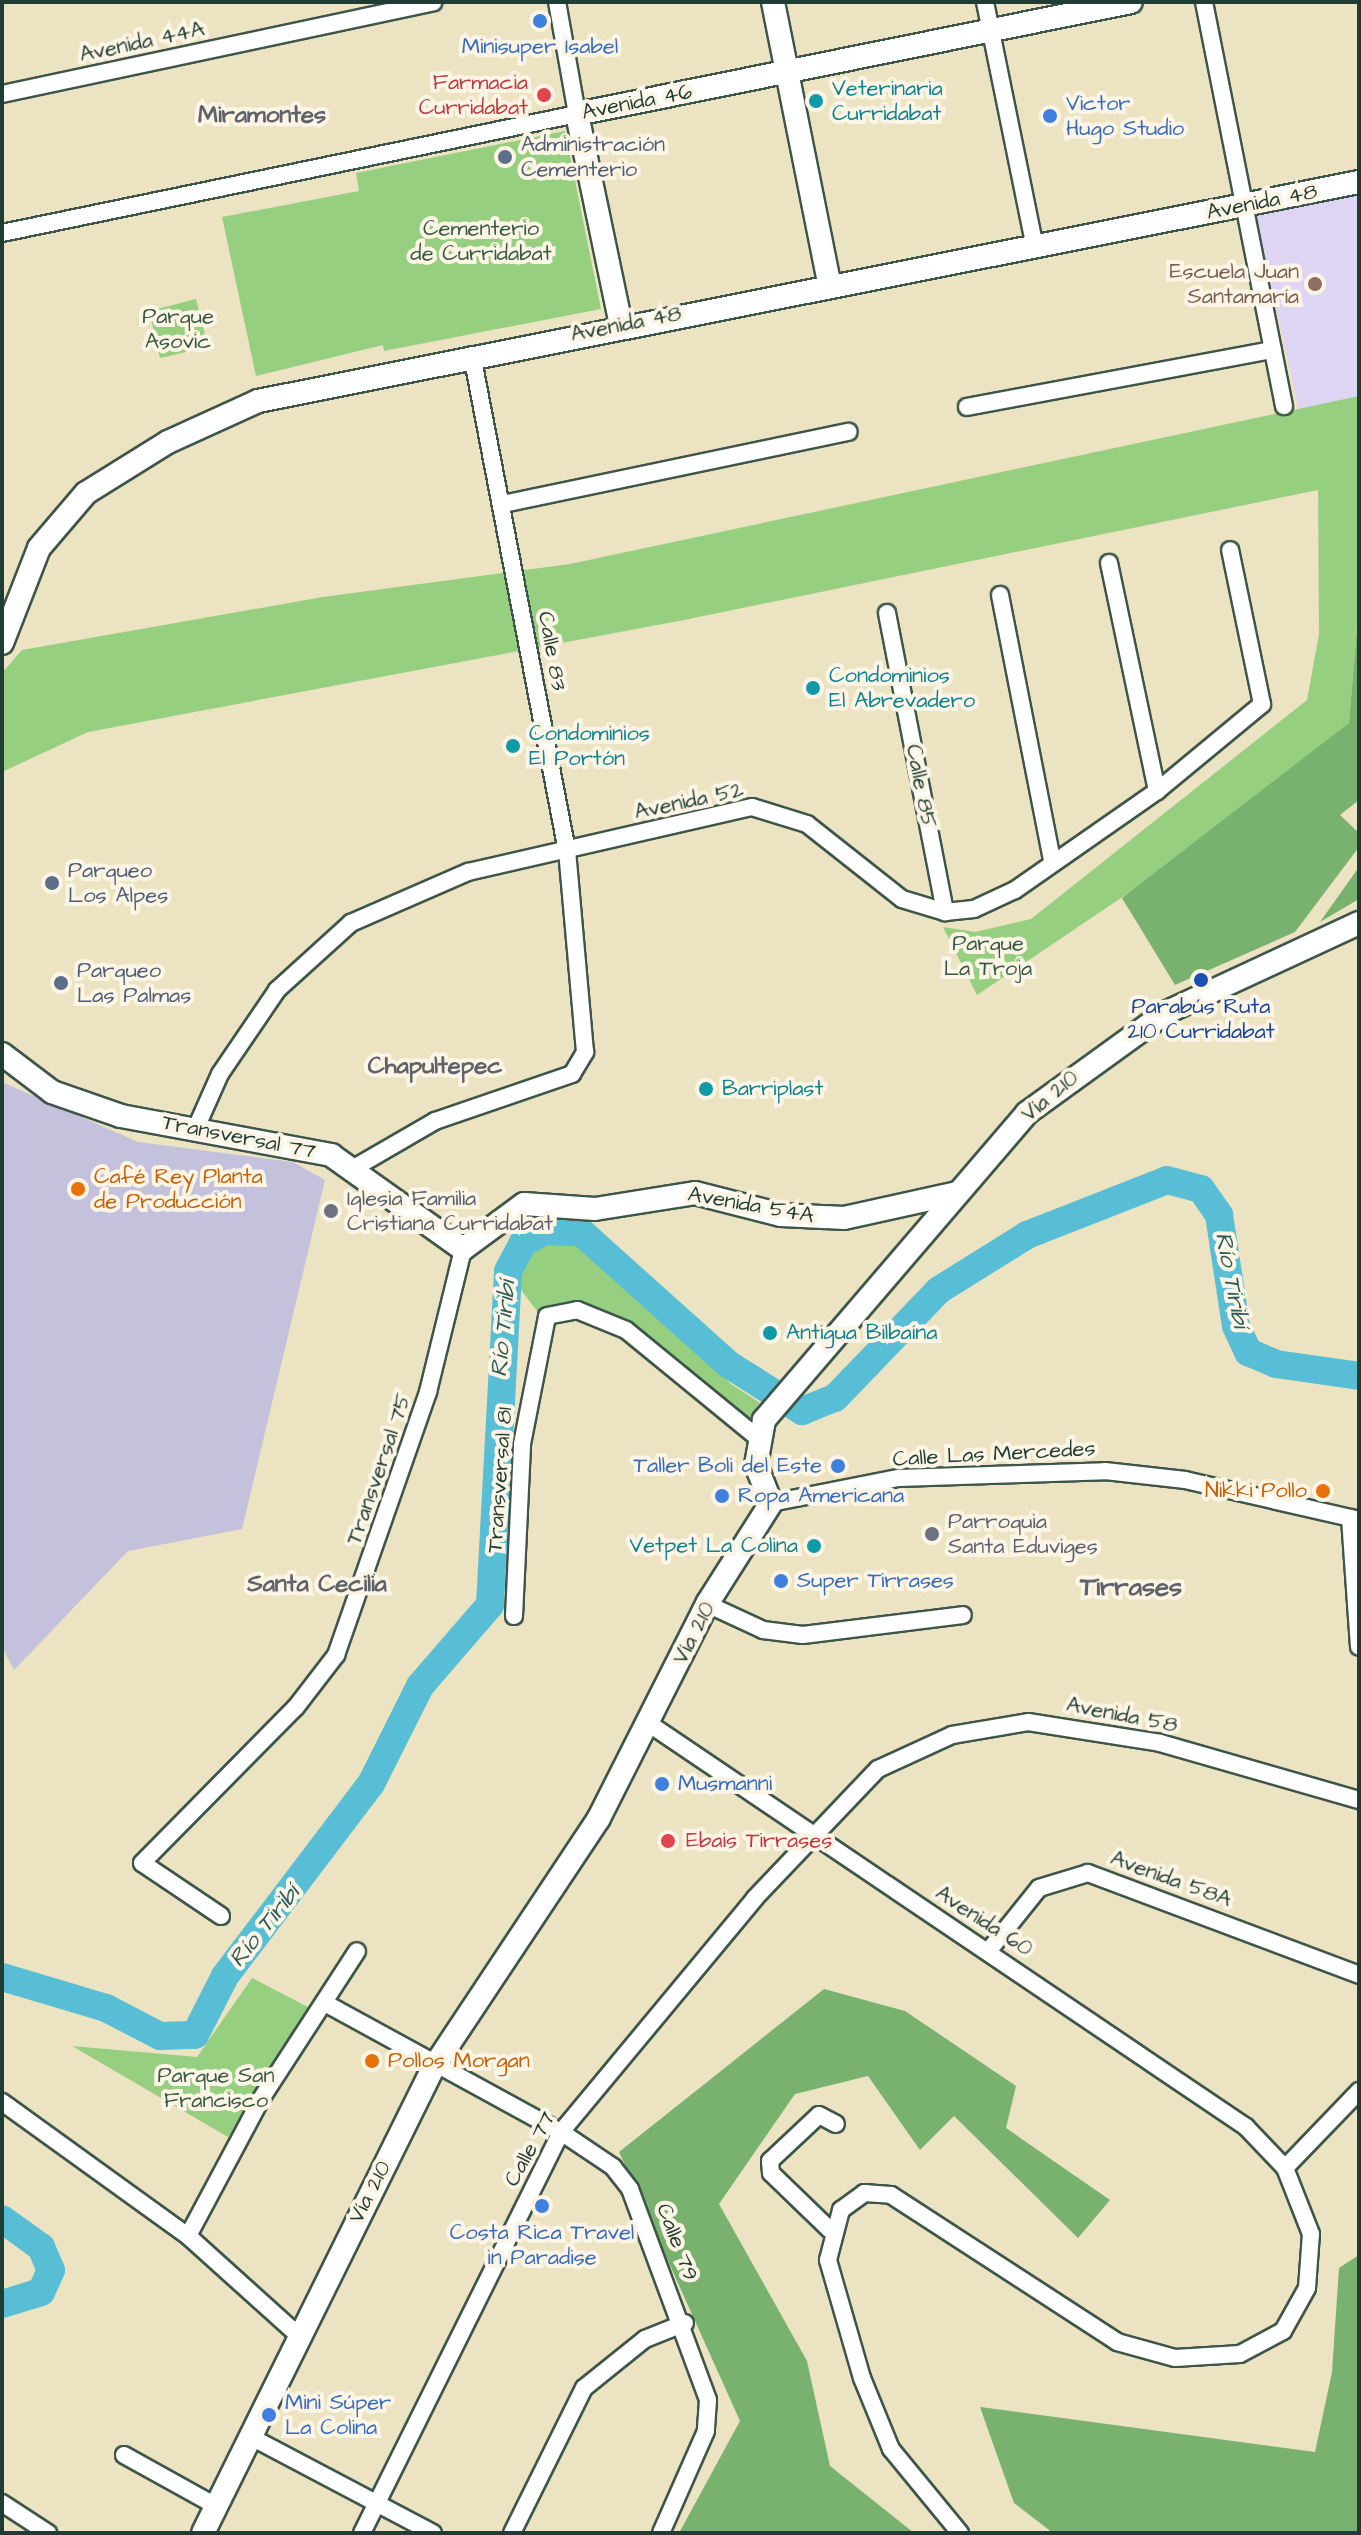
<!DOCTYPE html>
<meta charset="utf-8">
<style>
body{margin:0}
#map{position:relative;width:1361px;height:2535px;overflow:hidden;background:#ebe3c1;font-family:"Architects Daughter",sans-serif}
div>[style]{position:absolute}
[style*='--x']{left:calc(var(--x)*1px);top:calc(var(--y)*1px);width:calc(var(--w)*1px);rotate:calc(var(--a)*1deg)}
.built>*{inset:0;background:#ded5f5}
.industrial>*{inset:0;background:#c3c1db}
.green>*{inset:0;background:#97cf81}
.forest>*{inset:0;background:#79b26f}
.river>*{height:28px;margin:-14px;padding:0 14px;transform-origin:14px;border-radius:14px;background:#57bed5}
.roads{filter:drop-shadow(2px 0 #3e5649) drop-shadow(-2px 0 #3e5649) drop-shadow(0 2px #3e5649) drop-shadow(0 -2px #3e5649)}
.street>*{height:16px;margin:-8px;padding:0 8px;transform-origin:8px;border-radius:8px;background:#fff}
.secondary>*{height:22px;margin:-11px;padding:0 11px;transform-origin:11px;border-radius:11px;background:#fff}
.dots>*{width:22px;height:22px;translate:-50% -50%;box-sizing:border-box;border:4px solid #fcf5e5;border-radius:50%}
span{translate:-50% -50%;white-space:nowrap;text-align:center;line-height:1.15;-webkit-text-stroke:8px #fcf5e5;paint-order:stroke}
.street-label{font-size:22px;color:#1f3d34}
.shop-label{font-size:22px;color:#366cbe}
.left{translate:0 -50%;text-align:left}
.right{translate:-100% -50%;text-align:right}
.health-label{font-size:22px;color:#be3a42}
.culture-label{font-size:22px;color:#0d838f}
.service-label{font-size:22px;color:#4e5e75}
.park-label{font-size:22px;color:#375a43}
.education-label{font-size:22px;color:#785e54}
.transit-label{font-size:22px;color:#164399}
.food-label{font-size:22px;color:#c56008}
.worship-label{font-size:22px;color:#5b616d}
.neighbourhood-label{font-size:24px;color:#5f6268;font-weight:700}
.water-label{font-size:24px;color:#2d5d5c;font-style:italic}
.quarter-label{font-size:26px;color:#5f6268;font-weight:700}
.frame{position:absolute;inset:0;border:4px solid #1f3d34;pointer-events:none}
</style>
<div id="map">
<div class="built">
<i style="clip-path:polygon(1359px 189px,1359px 398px,1299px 411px,1255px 212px)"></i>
</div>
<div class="industrial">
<i style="clip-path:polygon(2px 1082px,138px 1142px,293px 1162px,325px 1180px,242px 1529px,128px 1551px,14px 1670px,2px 1647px)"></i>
</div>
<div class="green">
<i style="clip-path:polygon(565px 131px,601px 309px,384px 351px,383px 345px,256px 376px,222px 217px,359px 191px,356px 173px)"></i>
<i style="clip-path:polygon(196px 299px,208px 347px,160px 358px,149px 311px)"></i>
<i style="clip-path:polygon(1359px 396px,1359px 605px,1349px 723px,1176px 861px,977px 995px,943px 927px,975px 932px,1031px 919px,1307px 700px,1319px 634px,1318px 490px,684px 620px,88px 732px,2px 772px,2px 673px,22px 650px,323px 597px,570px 564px)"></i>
<i style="clip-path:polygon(556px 1236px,585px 1240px,731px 1384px,760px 1403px,746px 1424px,629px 1327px,576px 1306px,540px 1315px,512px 1278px,533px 1245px)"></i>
<i style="clip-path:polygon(252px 1978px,310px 2008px,228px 2137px,72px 2046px,197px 2057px)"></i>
</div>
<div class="forest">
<i style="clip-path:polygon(1359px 605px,1359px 800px,1340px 815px,1359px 833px,1359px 847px,1295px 932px,1175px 985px,1122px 898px,1349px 723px)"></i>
<i style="clip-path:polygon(1359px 867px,1359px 899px,1320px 922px)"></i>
<i style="clip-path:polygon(824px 1989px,905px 2011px,1016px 2086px,1006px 2128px,1110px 2200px,1078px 2238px,954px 2116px,920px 2150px,868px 2076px,795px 2094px,719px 2204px,807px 2361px,830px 2466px,914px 2533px,679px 2533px,740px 2421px,619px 2152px)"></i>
<i style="clip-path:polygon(1359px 2255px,1359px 2533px,1053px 2533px,1014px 2503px,980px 2407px,1315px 2452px,1332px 2372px,1339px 2268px)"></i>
</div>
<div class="river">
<i style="--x:2;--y:1977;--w:109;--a:16.6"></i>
<i style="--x:106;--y:2008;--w:61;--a:27.4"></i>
<i style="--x:160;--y:2036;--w:35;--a:-2"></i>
<i style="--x:195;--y:2035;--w:66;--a:-63"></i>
<i style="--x:225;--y:1976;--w:241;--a:-52.8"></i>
<i style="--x:371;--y:1784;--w:110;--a:-63.4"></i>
<i style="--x:420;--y:1686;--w:107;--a:-49.2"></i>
<i style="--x:490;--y:1605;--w:334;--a:-86.9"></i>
<i style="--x:508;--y:1271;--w:32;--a:-62"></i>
<i style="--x:523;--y:1243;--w:25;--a:-29"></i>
<i style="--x:545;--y:1231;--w:36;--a:2"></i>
<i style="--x:581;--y:1232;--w:198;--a:41.9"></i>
<i style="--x:728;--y:1364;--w:88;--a:32.4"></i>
<i style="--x:802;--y:1411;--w:35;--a:-22"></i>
<i style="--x:835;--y:1398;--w:150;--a:-46.1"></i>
<i style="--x:939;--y:1290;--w:104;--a:-32"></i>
<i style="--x:1027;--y:1235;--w:150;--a:-21.4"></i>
<i style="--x:1167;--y:1180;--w:35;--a:15"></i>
<i style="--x:1201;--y:1189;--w:32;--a:55"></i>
<i style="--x:1219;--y:1215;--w:112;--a:81.3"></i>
<i style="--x:1236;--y:1326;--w:29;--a:65"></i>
<i style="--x:1248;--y:1352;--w:30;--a:23"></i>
<i style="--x:1276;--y:1364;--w:84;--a:8.2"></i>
<i style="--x:2;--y:2219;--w:48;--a:35.7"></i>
<i style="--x:41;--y:2247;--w:25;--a:67"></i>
<i style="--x:51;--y:2270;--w:24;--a:114"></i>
<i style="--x:41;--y:2292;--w:41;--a:162.9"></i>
</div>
<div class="roads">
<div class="street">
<i style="--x:985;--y:2;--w:250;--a:78.5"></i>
<i style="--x:1204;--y:2;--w:412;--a:78.8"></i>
<i style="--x:2;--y:94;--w:441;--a:-12"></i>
<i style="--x:2;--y:233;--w:587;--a:-11.69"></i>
<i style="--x:577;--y:114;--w:114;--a:-100.1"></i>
<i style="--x:967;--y:407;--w:311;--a:-10.6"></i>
<i style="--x:503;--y:504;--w:353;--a:-11.8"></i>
<i style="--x:1109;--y:563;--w:233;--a:78.1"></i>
<i style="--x:1000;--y:595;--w:271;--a:78.9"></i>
<i style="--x:887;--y:613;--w:305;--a:79"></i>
<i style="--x:196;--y:1128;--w:59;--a:-66"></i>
<i style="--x:220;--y:1074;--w:102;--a:-55.8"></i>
<i style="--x:277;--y:990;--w:100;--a:-42.2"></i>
<i style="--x:351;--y:923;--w:128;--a:-23.6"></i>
<i style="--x:468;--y:872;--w:291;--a:-12.9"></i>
<i style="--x:752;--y:807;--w:58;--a:17.2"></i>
<i style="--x:807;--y:824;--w:121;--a:38.3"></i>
<i style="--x:902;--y:899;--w:45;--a:16.8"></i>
<i style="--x:945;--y:912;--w:29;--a:-6"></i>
<i style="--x:974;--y:909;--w:45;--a:-24.9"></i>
<i style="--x:1015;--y:890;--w:173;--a:-34.9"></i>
<i style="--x:1157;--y:791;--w:136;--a:-39.6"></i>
<i style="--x:1262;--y:704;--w:157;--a:-101.7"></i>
<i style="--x:354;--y:1168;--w:94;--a:-30.1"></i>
<i style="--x:435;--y:1121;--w:145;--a:-18.9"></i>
<i style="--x:572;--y:1074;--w:26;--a:-59"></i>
<i style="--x:585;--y:1052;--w:202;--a:-95.1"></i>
<i style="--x:567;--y:851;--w:505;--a:-100.84"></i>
<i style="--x:771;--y:1503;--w:130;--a:-11.1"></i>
<i style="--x:899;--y:1478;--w:206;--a:-1.9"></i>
<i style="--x:1105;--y:1471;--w:81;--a:6.4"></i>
<i style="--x:1185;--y:1480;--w:179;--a:12.9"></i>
<i style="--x:1350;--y:1518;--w:129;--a:86"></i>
<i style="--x:707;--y:1604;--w:62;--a:24.9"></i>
<i style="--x:763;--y:1630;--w:40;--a:7.1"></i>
<i style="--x:803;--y:1635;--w:161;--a:-7.1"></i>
<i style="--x:514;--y:1616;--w:172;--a:-87.3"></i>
<i style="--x:522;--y:1444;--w:130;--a:-78.9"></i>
<i style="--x:547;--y:1316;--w:31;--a:-11"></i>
<i style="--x:577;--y:1310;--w:53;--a:22.2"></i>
<i style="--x:626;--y:1330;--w:171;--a:39.3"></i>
<i style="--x:648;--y:1723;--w:722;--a:34.04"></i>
<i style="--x:1246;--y:2127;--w:57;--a:46.4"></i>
<i style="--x:221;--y:1916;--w:95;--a:-146.1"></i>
<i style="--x:142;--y:1863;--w:219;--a:-45.4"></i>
<i style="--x:296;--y:1707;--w:66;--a:-52.4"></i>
<i style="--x:336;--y:1655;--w:279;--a:-70.7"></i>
<i style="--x:428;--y:1392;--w:147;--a:-76.2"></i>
<i style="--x:990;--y:1949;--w:78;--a:-51.2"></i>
<i style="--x:1039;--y:1888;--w:51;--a:-17"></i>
<i style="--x:1088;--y:1873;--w:290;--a:20.6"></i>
<i style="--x:325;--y:2003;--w:269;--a:28.7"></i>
<i style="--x:561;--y:2132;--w:63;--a:33.9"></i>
<i style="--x:613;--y:2167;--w:28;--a:52"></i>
<i style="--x:630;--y:2189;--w:225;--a:69.7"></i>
<i style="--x:708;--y:2400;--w:31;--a:94"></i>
<i style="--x:706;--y:2431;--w:111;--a:113.8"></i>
<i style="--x:2;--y:2102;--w:229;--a:35.8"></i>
<i style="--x:188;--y:2236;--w:147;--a:42"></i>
<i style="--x:830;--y:2230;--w:82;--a:-136"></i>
<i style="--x:771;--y:2173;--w:12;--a:-95"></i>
<i style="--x:770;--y:2161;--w:67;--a:-43.2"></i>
<i style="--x:819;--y:2115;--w:19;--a:28"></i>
<i style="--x:188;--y:2236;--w:155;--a:-61.9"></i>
<i style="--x:261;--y:2099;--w:176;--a:-57"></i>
<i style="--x:249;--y:2436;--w:208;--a:27.8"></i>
<i style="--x:124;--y:2455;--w:107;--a:29"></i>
<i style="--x:2;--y:2503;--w:55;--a:33.1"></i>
<i style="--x:362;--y:2533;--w:448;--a:-63.6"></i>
<i style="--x:561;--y:2132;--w:304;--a:-50.3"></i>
<i style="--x:755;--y:1898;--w:178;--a:-46.4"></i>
<i style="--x:878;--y:1769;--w:81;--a:-24.7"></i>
<i style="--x:952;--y:1735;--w:77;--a:-9.7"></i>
<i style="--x:1028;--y:1722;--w:134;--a:9"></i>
<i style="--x:1160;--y:1743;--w:207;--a:16"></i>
<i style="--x:512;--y:2533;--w:162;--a:-63.6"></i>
<i style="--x:584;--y:2388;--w:78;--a:-38.8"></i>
<i style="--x:645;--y:2339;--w:43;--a:-21.8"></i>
<i style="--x:960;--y:2533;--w:109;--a:-129.4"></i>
<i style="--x:891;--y:2449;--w:77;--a:-112.2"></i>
<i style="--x:862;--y:2378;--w:123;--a:-106.1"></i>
<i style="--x:828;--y:2260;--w:52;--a:-75.4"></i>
<i style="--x:841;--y:2210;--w:29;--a:-36"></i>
<i style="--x:864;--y:2193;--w:27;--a:4"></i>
<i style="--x:891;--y:2195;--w:270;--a:33"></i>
<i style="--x:1117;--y:2342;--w:60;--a:15.4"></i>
<i style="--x:1175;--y:2358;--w:65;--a:-3.5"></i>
<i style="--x:1240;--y:2354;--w:49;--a:-28.1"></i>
<i style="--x:1283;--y:2331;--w:49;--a:-60.8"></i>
<i style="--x:1307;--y:2288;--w:54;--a:-85.8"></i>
<i style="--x:1311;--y:2234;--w:71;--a:-111.5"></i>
<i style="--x:1285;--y:2168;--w:107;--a:-46.1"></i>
</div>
<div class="secondary">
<i style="--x:773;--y:2;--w:287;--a:78.7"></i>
<i style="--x:621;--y:325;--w:216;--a:-101.8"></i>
<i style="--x:577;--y:114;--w:565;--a:-11.43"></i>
<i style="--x:2;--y:643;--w:102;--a:-68.7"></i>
<i style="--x:39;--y:548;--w:72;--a:-49.5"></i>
<i style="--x:86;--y:493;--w:97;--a:-31.9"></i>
<i style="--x:168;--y:442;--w:99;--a:-24.5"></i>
<i style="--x:258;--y:401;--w:1123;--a:-11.25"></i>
<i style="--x:2;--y:1054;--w:63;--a:37.2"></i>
<i style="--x:52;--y:1092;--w:73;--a:19.2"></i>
<i style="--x:121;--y:1116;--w:214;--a:10.5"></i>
<i style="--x:331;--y:1155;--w:162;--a:35.5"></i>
<i style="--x:463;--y:1249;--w:76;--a:-36.4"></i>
<i style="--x:524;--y:1204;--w:71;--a:4"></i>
<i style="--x:595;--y:1209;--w:101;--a:-9.1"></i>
<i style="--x:695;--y:1193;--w:89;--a:14.3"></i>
<i style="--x:781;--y:1215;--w:63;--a:2.7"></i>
<i style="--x:844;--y:1218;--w:116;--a:-12.5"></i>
<i style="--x:203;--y:2533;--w:519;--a:-63.68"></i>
<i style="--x:433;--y:2068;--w:300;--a:-56.4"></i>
<i style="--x:599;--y:1818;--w:240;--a:-63.2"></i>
<i style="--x:707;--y:1604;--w:120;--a:-57.6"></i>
<i style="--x:771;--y:1503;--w:41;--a:-111.5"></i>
<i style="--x:756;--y:1465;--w:46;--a:-79.9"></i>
<i style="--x:764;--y:1420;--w:404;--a:-49.4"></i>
<i style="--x:1027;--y:1113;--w:170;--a:-35.9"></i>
<i style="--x:1165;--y:1013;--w:214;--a:-24.9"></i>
</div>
</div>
<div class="dots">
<i style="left:540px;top:21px;background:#3f7fe0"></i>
<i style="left:544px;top:95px;background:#e0444e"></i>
<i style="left:816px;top:101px;background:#0f9aa8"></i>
<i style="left:1050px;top:116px;background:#3f7fe0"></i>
<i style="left:505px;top:157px;background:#5c6f8a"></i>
<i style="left:1315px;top:284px;background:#8d6e63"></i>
<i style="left:813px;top:688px;background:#0f9aa8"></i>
<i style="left:513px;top:746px;background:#0f9aa8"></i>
<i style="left:52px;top:883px;background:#5c6f8a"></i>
<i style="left:1201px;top:980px;background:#1a4fb4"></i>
<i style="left:61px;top:983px;background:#5c6f8a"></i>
<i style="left:706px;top:1089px;background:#0f9aa8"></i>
<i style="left:78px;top:1189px;background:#e8710a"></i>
<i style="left:331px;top:1211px;background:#6b7280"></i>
<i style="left:770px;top:1333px;background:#0f9aa8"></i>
<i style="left:838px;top:1466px;background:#3f7fe0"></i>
<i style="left:1323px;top:1491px;background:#e8710a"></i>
<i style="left:722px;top:1496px;background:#3f7fe0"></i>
<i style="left:932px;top:1534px;background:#6b7280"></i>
<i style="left:814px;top:1546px;background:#0f9aa8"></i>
<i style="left:781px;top:1581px;background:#3f7fe0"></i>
<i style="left:662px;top:1784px;background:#3f7fe0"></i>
<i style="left:668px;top:1841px;background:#e0444e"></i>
<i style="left:372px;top:2061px;background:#e8710a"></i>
<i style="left:542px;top:2206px;background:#3f7fe0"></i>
<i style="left:269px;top:2415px;background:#3f7fe0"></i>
</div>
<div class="street-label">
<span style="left:142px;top:42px;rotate:-12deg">Avenida 44A</span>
<span style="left:637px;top:102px;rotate:-11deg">Avenida 46</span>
<span style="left:1262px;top:202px;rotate:-11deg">Avenida 48</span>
<span style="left:626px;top:324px;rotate:-11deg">Avenida 48</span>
<span style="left:552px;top:651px;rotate:80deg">Calle 83</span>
<span style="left:921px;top:786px;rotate:79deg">Calle 85</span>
<span style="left:689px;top:801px;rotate:-12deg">Avenida 52</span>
<span style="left:1050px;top:1096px;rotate:-40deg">Vía 210</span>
<span style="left:239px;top:1137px;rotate:11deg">Transversal 77</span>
<span style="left:751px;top:1205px;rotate:10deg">Avenida 54A</span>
<span style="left:994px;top:1454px;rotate:-3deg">Calle Las Mercedes</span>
<span style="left:379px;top:1469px;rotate:-71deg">Transversal 75</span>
<span style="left:500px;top:1480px;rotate:-86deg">Transversal 81</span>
<span style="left:694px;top:1633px;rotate:-63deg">Vía 210</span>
<span style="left:1122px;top:1715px;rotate:11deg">Avenida 58</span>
<span style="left:1171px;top:1879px;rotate:20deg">Avenida 58A</span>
<span style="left:984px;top:1921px;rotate:33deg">Avenida 60</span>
<span style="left:530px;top:2149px;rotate:-61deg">Calle 77</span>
<span style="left:370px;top:2192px;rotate:-63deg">Vía 210</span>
<span style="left:677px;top:2242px;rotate:69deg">Calle 79</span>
</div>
<div class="shop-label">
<span style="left:540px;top:47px">Minisuper Isabel</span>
<span class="left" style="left:1066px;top:116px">Victor<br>Hugo Studio</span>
<span class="right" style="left:822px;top:1466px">Taller Boli del Este</span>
<span class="left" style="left:738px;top:1496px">Ropa Americana</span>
<span class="left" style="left:797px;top:1581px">Super Tirrases</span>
<span class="left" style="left:678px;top:1784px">Musmanni</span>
<span style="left:542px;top:2245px">Costa Rica Travel<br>in Paradise</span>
<span class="left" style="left:285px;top:2415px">Mini Súper<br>La Colina</span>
</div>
<div class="health-label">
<span class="right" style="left:528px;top:95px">Farmacia<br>Curridabat</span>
<span class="left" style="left:686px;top:1841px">Ebais Tirrases</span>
</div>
<div class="culture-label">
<span class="left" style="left:832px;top:101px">Veterinaria<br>Curridabat</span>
<span class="left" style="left:829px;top:688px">Condominios<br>El Abrevadero</span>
<span class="left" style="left:529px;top:746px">Condominios<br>El Portón</span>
<span class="left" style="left:722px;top:1089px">Barriplast</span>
<span class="left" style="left:786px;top:1333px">Antigua Bilbaína</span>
<span class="right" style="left:798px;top:1546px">Vetpet La Colina</span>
</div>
<div class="service-label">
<span class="left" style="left:521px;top:157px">Administración<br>Cementerio</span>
<span class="left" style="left:68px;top:883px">Parqueo<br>Los Alpes</span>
<span class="left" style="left:77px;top:983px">Parqueo<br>Las Palmas</span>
</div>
<div class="park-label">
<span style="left:481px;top:241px">Cementerio<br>de Curridabat</span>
<span style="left:178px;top:329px">Parque<br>Asovic</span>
<span style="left:988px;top:956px">Parque<br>La Troja</span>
<span style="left:216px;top:2088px">Parque San<br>Francisco</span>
</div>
<div class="education-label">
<span class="right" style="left:1299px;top:284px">Escuela Juan<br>Santamaría</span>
</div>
<div class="transit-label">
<span style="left:1201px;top:1019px">Parabús Ruta<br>210 Curridabat</span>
</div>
<div class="food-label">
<span class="left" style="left:94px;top:1189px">Café Rey Planta<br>de Producción</span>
<span class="right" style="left:1307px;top:1491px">Nikki Pollo</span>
<span class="left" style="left:388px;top:2061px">Pollos Morgan</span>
</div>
<div class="worship-label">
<span class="left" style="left:347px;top:1211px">Iglesia Familia<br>Cristiana Curridabat</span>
<span class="left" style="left:948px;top:1534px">Parroquia<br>Santa Eduviges</span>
</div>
<div class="neighbourhood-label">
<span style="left:262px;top:116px">Miramontes</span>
<span style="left:435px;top:1067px">Chapultepec</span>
<span style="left:317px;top:1585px">Santa Cecilia</span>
</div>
<div class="water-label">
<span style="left:1231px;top:1280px;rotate:79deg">Río Tiribí</span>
<span style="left:504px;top:1329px;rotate:-85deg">Río Tiribí</span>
<span style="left:265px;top:1927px;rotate:-51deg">Río Tiribí</span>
</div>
<div class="quarter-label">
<span style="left:1131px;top:1588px">Tirrases</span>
</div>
<div class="frame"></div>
</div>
